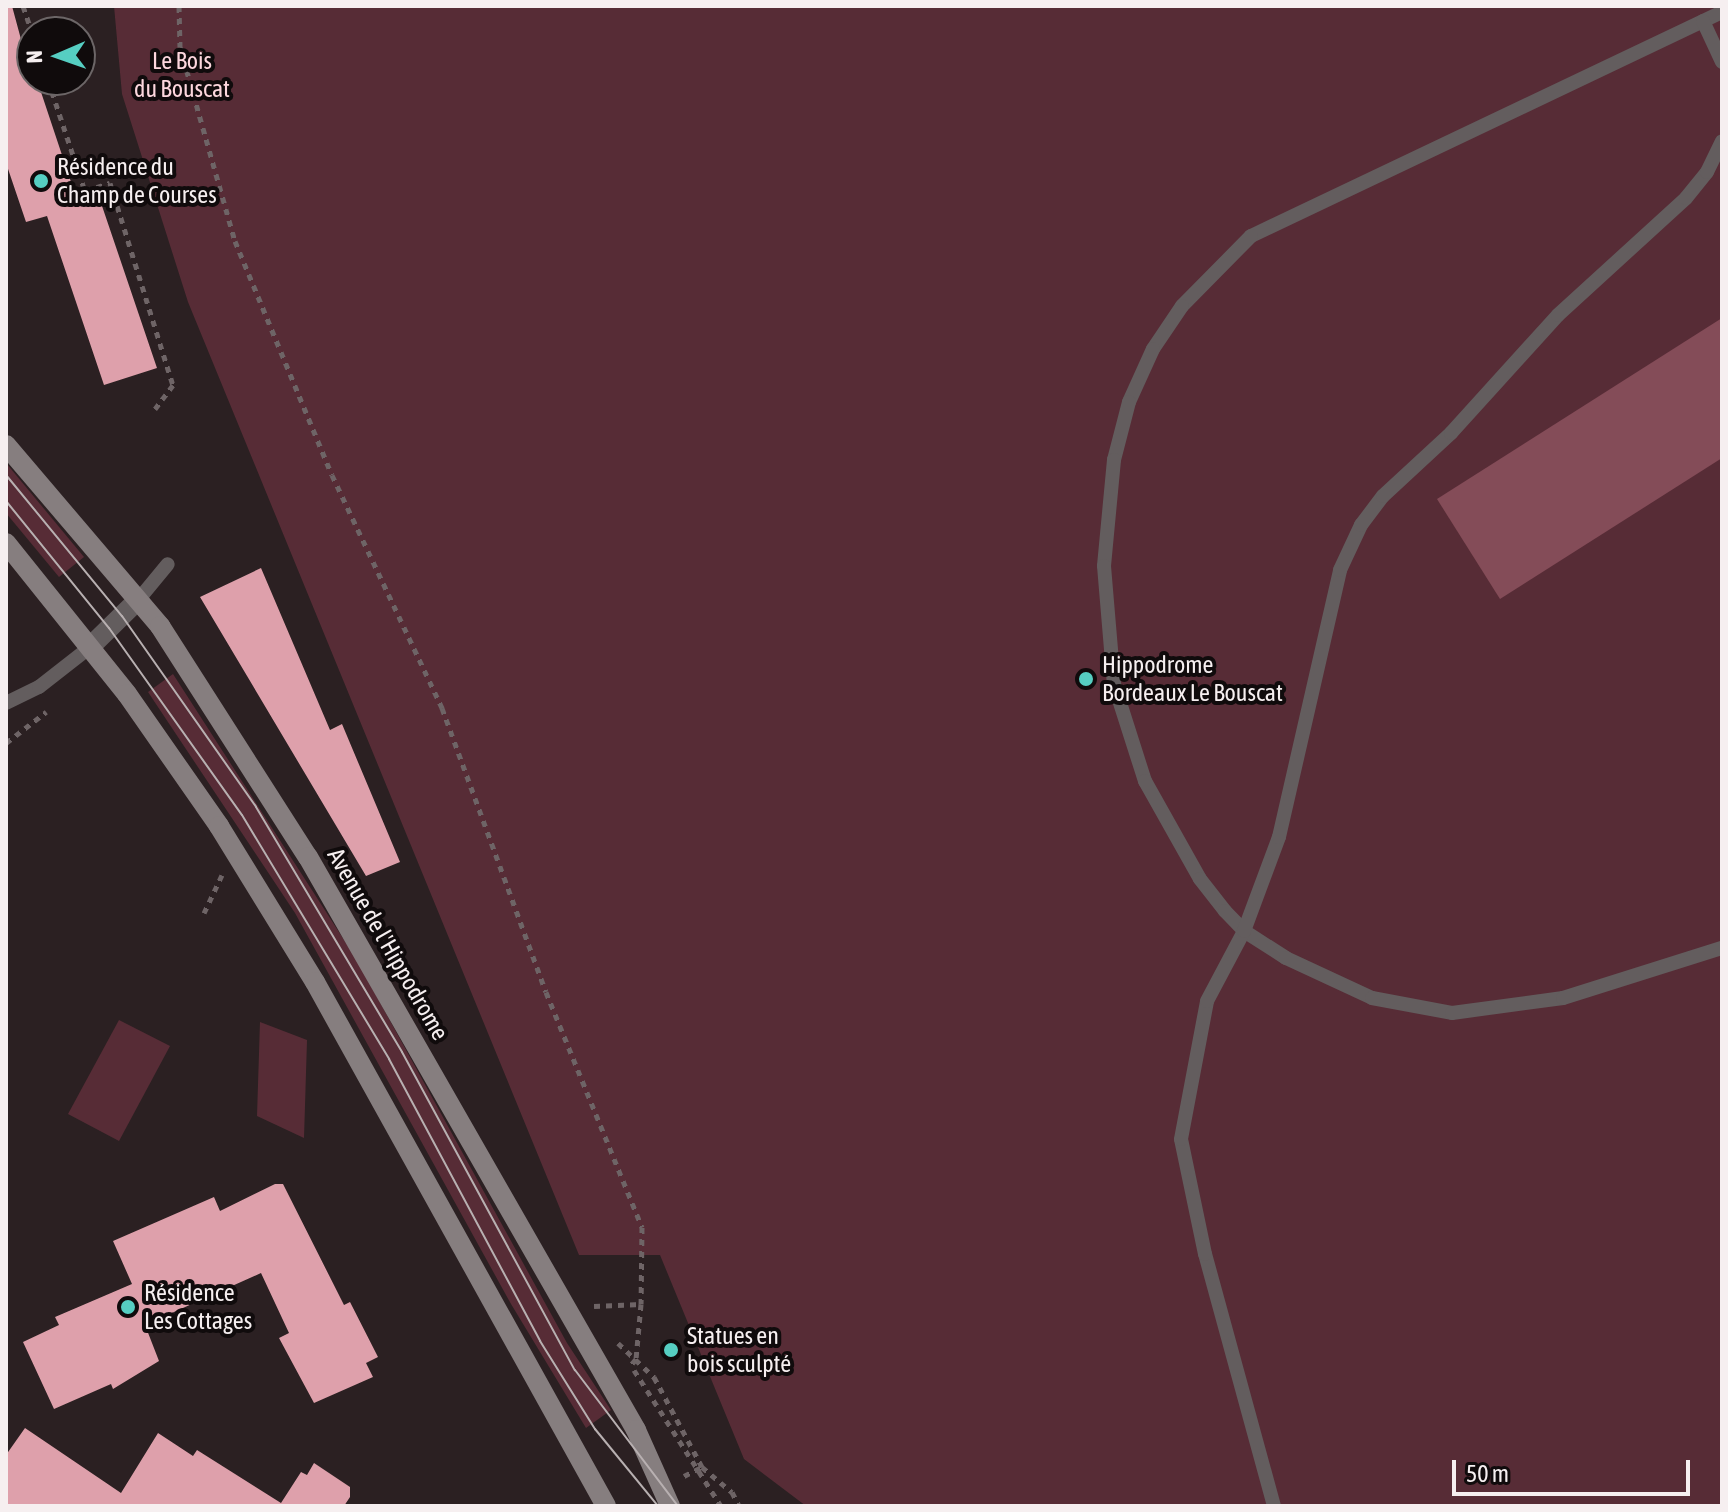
<!DOCTYPE html>
<meta charset="utf-8">
<style>
body{margin:0}
#map{position:relative;width:1728px;height:1512px;overflow:hidden;background:#2b2022;font-family:"Asap Condensed",sans-serif}
div>[style]{position:absolute}
[style*='--x']{left:calc(var(--x)*1px);top:calc(var(--y)*1px);width:calc(var(--w)*1px);rotate:calc(var(--a)*1deg)}
.green>*{inset:0;background:#572c36}
.water>*{inset:0;background:#844c58}
.building>*{inset:0;background:#dea0ab}
.path>*{height:5px;margin-top:-2.5px;transform-origin:0;background:repeating-linear-gradient(90deg,#6e6466 0 6px,transparent 0 12px)}
.lane>*{height:14px;margin:-7px;padding:0 7px;transform-origin:7px;border-radius:7px;background:#635d5e}
.street>*{height:20px;margin:-10px;padding:0 10px;transform-origin:10px;border-radius:10px;background:#635d5e}
.secondary>*{height:20px;margin:-10px;padding:0 10px;transform-origin:10px;border-radius:10px;background:#867e7f}
.tram>*{height:2px;margin:-1px;padding:0 1px;transform-origin:1px;border-radius:1px;background:#b8b0b1}
.dots>*{width:22px;height:22px;translate:-50% -50%;box-sizing:border-box;border:4px solid #100b0c;border-radius:50%}
span{translate:-50% -50%;white-space:nowrap;text-align:center;line-height:1.15;-webkit-text-stroke:8px #100b0c;paint-order:stroke}
.park-label{font-size:24px;color:#fdd7de}
.poi-label{font-size:24px;color:#f6eff0}
.left{translate:0 -50%;text-align:left}
.street-label{font-size:24px;color:#f6eff0}
.frame{position:absolute;inset:0;border:8px solid #f6eff0;pointer-events:none}
.north{position:absolute;left:16px;top:16px;width:80px;height:80px;box-sizing:border-box;background:#100b0c;border:2px solid #6c6667;border-radius:50%;rotate:268deg;font-size:22px;font-weight:700;line-height:32px;text-align:center;color:#f6eff0}
.north::after{content:'';display:block;margin:auto;width:28px;height:36px;background:#56cec2;clip-path:polygon(50% 0,100% 100%,50% 72%,0 100%)}
.scale{position:absolute;left:1452px;top:1460px;width:238px;height:36px;box-sizing:border-box;border:4px solid #f6eff0;border-top:0;padding-left:10px;font-size:24px;line-height:28px;white-space:nowrap;color:#f6eff0;-webkit-text-stroke:6px #100b0c;paint-order:stroke}
</style>
<div id="map">
<div class="green">
<i style="clip-path:polygon(114px 6px,1722px 6px,1722px 1506px,806px 1506px,744px 1459px,660px 1255px,579px 1255px,188px 302px,122px 94px)"></i>
<i style="clip-path:polygon(6px 463px,84px 557px,59px 577px,6px 513px)"></i>
<i style="clip-path:polygon(173px 674px,355px 957px,567px 1343px,611px 1410px,586px 1428px,511px 1304px,295px 913px,148px 692px)"></i>
<i style="clip-path:polygon(119px 1020px,170px 1046px,119px 1141px,68px 1114px)"></i>
<i style="clip-path:polygon(260px 1022px,307px 1040px,304px 1138px,257px 1116px)"></i>
</div>
<div class="water">
<i style="clip-path:polygon(1722px 318px,1722px 458px,1500px 599px,1437px 499px)"></i>
</div>
<div class="building">
<i style="clip-path:polygon(6px 6px,12px 6px,32px 80px,37px 80px,79px 206px,100px 200px,157px 368px,104px 385px,47px 216px,26px 222px,6px 163px)"></i>
<i style="clip-path:polygon(261px 568px,330px 730px,342px 724px,400px 862px,366px 876px,200px 597px)"></i>
<i style="clip-path:polygon(275px 1184px,283px 1184px,344px 1305px,350px 1302px,378px 1357px,366px 1363px,373px 1377px,314px 1403px,279px 1338px,289px 1333px,261px 1273px,145px 1325px,159px 1361px,113px 1389px,111px 1384px,54px 1409px,23px 1342px,59px 1325px,55px 1317px,132px 1284px,113px 1241px,214px 1197px,220px 1211px)"></i>
<i style="clip-path:polygon(25px 1428px,121px 1493px,158px 1433px,193px 1456px,197px 1450px,281px 1503px,301px 1472px,307px 1475px,314px 1463px,350px 1487px,350px 1497px,344px 1506px,6px 1506px,6px 1455px)"></i>
</div>
<div class="path">
<i style="--x:23;--y:6;--w:28;--a:71"></i>
<i style="--x:179;--y:6;--w:41;--a:88.6"></i>
<i style="--x:180;--y:47;--w:202;--a:74.2"></i>
<i style="--x:235;--y:241;--w:253;--a:67.5"></i>
<i style="--x:332;--y:475;--w:258;--a:64.7"></i>
<i style="--x:442;--y:708;--w:302;--a:69.9"></i>
<i style="--x:546;--y:992;--w:254;--a:67.8"></i>
<i style="--x:642;--y:1227;--w:77;--a:90.7"></i>
<i style="--x:641;--y:1304;--w:55;--a:95.2"></i>
<i style="--x:636;--y:1359;--w:9;--a:131"></i>
<i style="--x:48;--y:80;--w:117;--a:71.6"></i>
<i style="--x:85;--y:191;--w:26;--a:-18"></i>
<i style="--x:110;--y:183;--w:212;--a:72.7"></i>
<i style="--x:173;--y:385;--w:30;--a:127"></i>
<i style="--x:6;--y:743;--w:51;--a:-37.8"></i>
<i style="--x:204;--y:913;--w:42;--a:-64.7"></i>
<i style="--x:594;--y:1306;--w:47;--a:-2.4"></i>
<i style="--x:618;--y:1343;--w:50;--a:43.4"></i>
<i style="--x:654;--y:1377;--w:102;--a:61.9"></i>
<i style="--x:634;--y:1370;--w:161;--a:57.4"></i>
<i style="--x:684;--y:1476;--w:20;--a:-27"></i>
<i style="--x:702;--y:1467;--w:39;--a:40"></i>
<i style="--x:732;--y:1492;--w:16;--a:63"></i>
</div>
<div class="lane">
<i style="--x:1722;--y:12;--w:522;--a:154.56"></i>
<i style="--x:1251;--y:236;--w:98;--a:134.6"></i>
<i style="--x:1182;--y:306;--w:52;--a:124"></i>
<i style="--x:1153;--y:349;--w:58;--a:114.4"></i>
<i style="--x:1129;--y:402;--w:60;--a:104.5"></i>
<i style="--x:1114;--y:460;--w:106;--a:95.4"></i>
<i style="--x:1104;--y:566;--w:118;--a:85.2"></i>
<i style="--x:1114;--y:684;--w:102;--a:72.3"></i>
<i style="--x:1145;--y:781;--w:112;--a:60.7"></i>
<i style="--x:1200;--y:879;--w:41;--a:52"></i>
<i style="--x:1225;--y:911;--w:28;--a:46"></i>
<i style="--x:1244;--y:931;--w:50;--a:32.7"></i>
<i style="--x:1286;--y:958;--w:95;--a:24.9"></i>
<i style="--x:1372;--y:998;--w:81;--a:10.6"></i>
<i style="--x:1452;--y:1013;--w:112;--a:-7.7"></i>
<i style="--x:1563;--y:998;--w:167;--a:-17.5"></i>
<i style="--x:1703;--y:21;--w:45;--a:65.1"></i>
<i style="--x:139;--y:599;--w:45;--a:-50.4"></i>
<i style="--x:6;--y:703;--w:37;--a:-26"></i>
<i style="--x:39;--y:687;--w:65;--a:-38.1"></i>
<i style="--x:1274;--y:1506;--w:261;--a:-105.3"></i>
<i style="--x:1205;--y:1254;--w:117;--a:-101.8"></i>
<i style="--x:1181;--y:1139;--w:140;--a:-79.3"></i>
<i style="--x:1207;--y:1001;--w:79;--a:-62.1"></i>
<i style="--x:1244;--y:931;--w:100;--a:-69.6"></i>
<i style="--x:1279;--y:837;--w:274;--a:-77.1"></i>
<i style="--x:1340;--y:570;--w:50;--a:-65"></i>
<i style="--x:1361;--y:525;--w:36;--a:-53"></i>
<i style="--x:1383;--y:496;--w:93;--a:-42.8"></i>
<i style="--x:1451;--y:433;--w:159;--a:-47.8"></i>
<i style="--x:1558;--y:315;--w:173;--a:-42.4"></i>
<i style="--x:1686;--y:198;--w:33;--a:-51"></i>
<i style="--x:1707;--y:172;--w:34;--a:-64"></i>
</div>
<div class="street">
<i style="--x:90;--y:647;--w:69;--a:-44.4"></i>
</div>
<div class="secondary">
<i style="--x:6;--y:445;--w:238;--a:49.6"></i>
<i style="--x:160;--y:626;--w:274;--a:57.4"></i>
<i style="--x:308;--y:857;--w:660;--a:60.21"></i>
<i style="--x:636;--y:1430;--w:83;--a:65.9"></i>
<i style="--x:6;--y:543;--w:193;--a:51.3"></i>
<i style="--x:127;--y:694;--w:161;--a:55.1"></i>
<i style="--x:219;--y:826;--w:183;--a:58.4"></i>
<i style="--x:315;--y:982;--w:599;--a:60.95"></i>
</div>
<div class="tram">
<i style="--x:6;--y:475;--w:183;--a:50.6"></i>
<i style="--x:122;--y:616;--w:233;--a:54.9"></i>
<i style="--x:256;--y:807;--w:285;--a:59.2"></i>
<i style="--x:402;--y:1052;--w:362;--a:61.5"></i>
<i style="--x:575;--y:1370;--w:171;--a:52.9"></i>
<i style="--x:6;--y:501;--w:164;--a:51"></i>
<i style="--x:109;--y:628;--w:229;--a:54.6"></i>
<i style="--x:242;--y:815;--w:285;--a:58.9"></i>
<i style="--x:389;--y:1059;--w:320;--a:61.8"></i>
<i style="--x:540;--y:1341;--w:104;--a:58"></i>
<i style="--x:595;--y:1429;--w:99;--a:50.7"></i>
</div>
<div class="dots">
<i style="left:41px;top:181px;background:#56cec2"></i>
<i style="left:1086px;top:679px;background:#56cec2"></i>
<i style="left:128px;top:1307px;background:#56cec2"></i>
<i style="left:671px;top:1350px;background:#56cec2"></i>
</div>
<div class="park-label">
<span style="left:182px;top:75px">Le Bois<br>du Bouscat</span>
</div>
<div class="poi-label">
<span class="left" style="left:57px;top:181px">Résidence du<br>Champ de Courses</span>
<span class="left" style="left:1102px;top:679px">Hippodrome<br>Bordeaux Le Bouscat</span>
<span class="left" style="left:144px;top:1307px">Résidence<br>Les Cottages</span>
<span class="left" style="left:687px;top:1350px">Statues en<br>bois sculpté</span>
</div>
<div class="street-label">
<span style="left:388px;top:944px;rotate:60deg">Avenue de l'Hippodrome</span>
</div>
<div class="frame"></div>
<div class="north">N</div>
<div class="scale">50 m</div>
</div>
